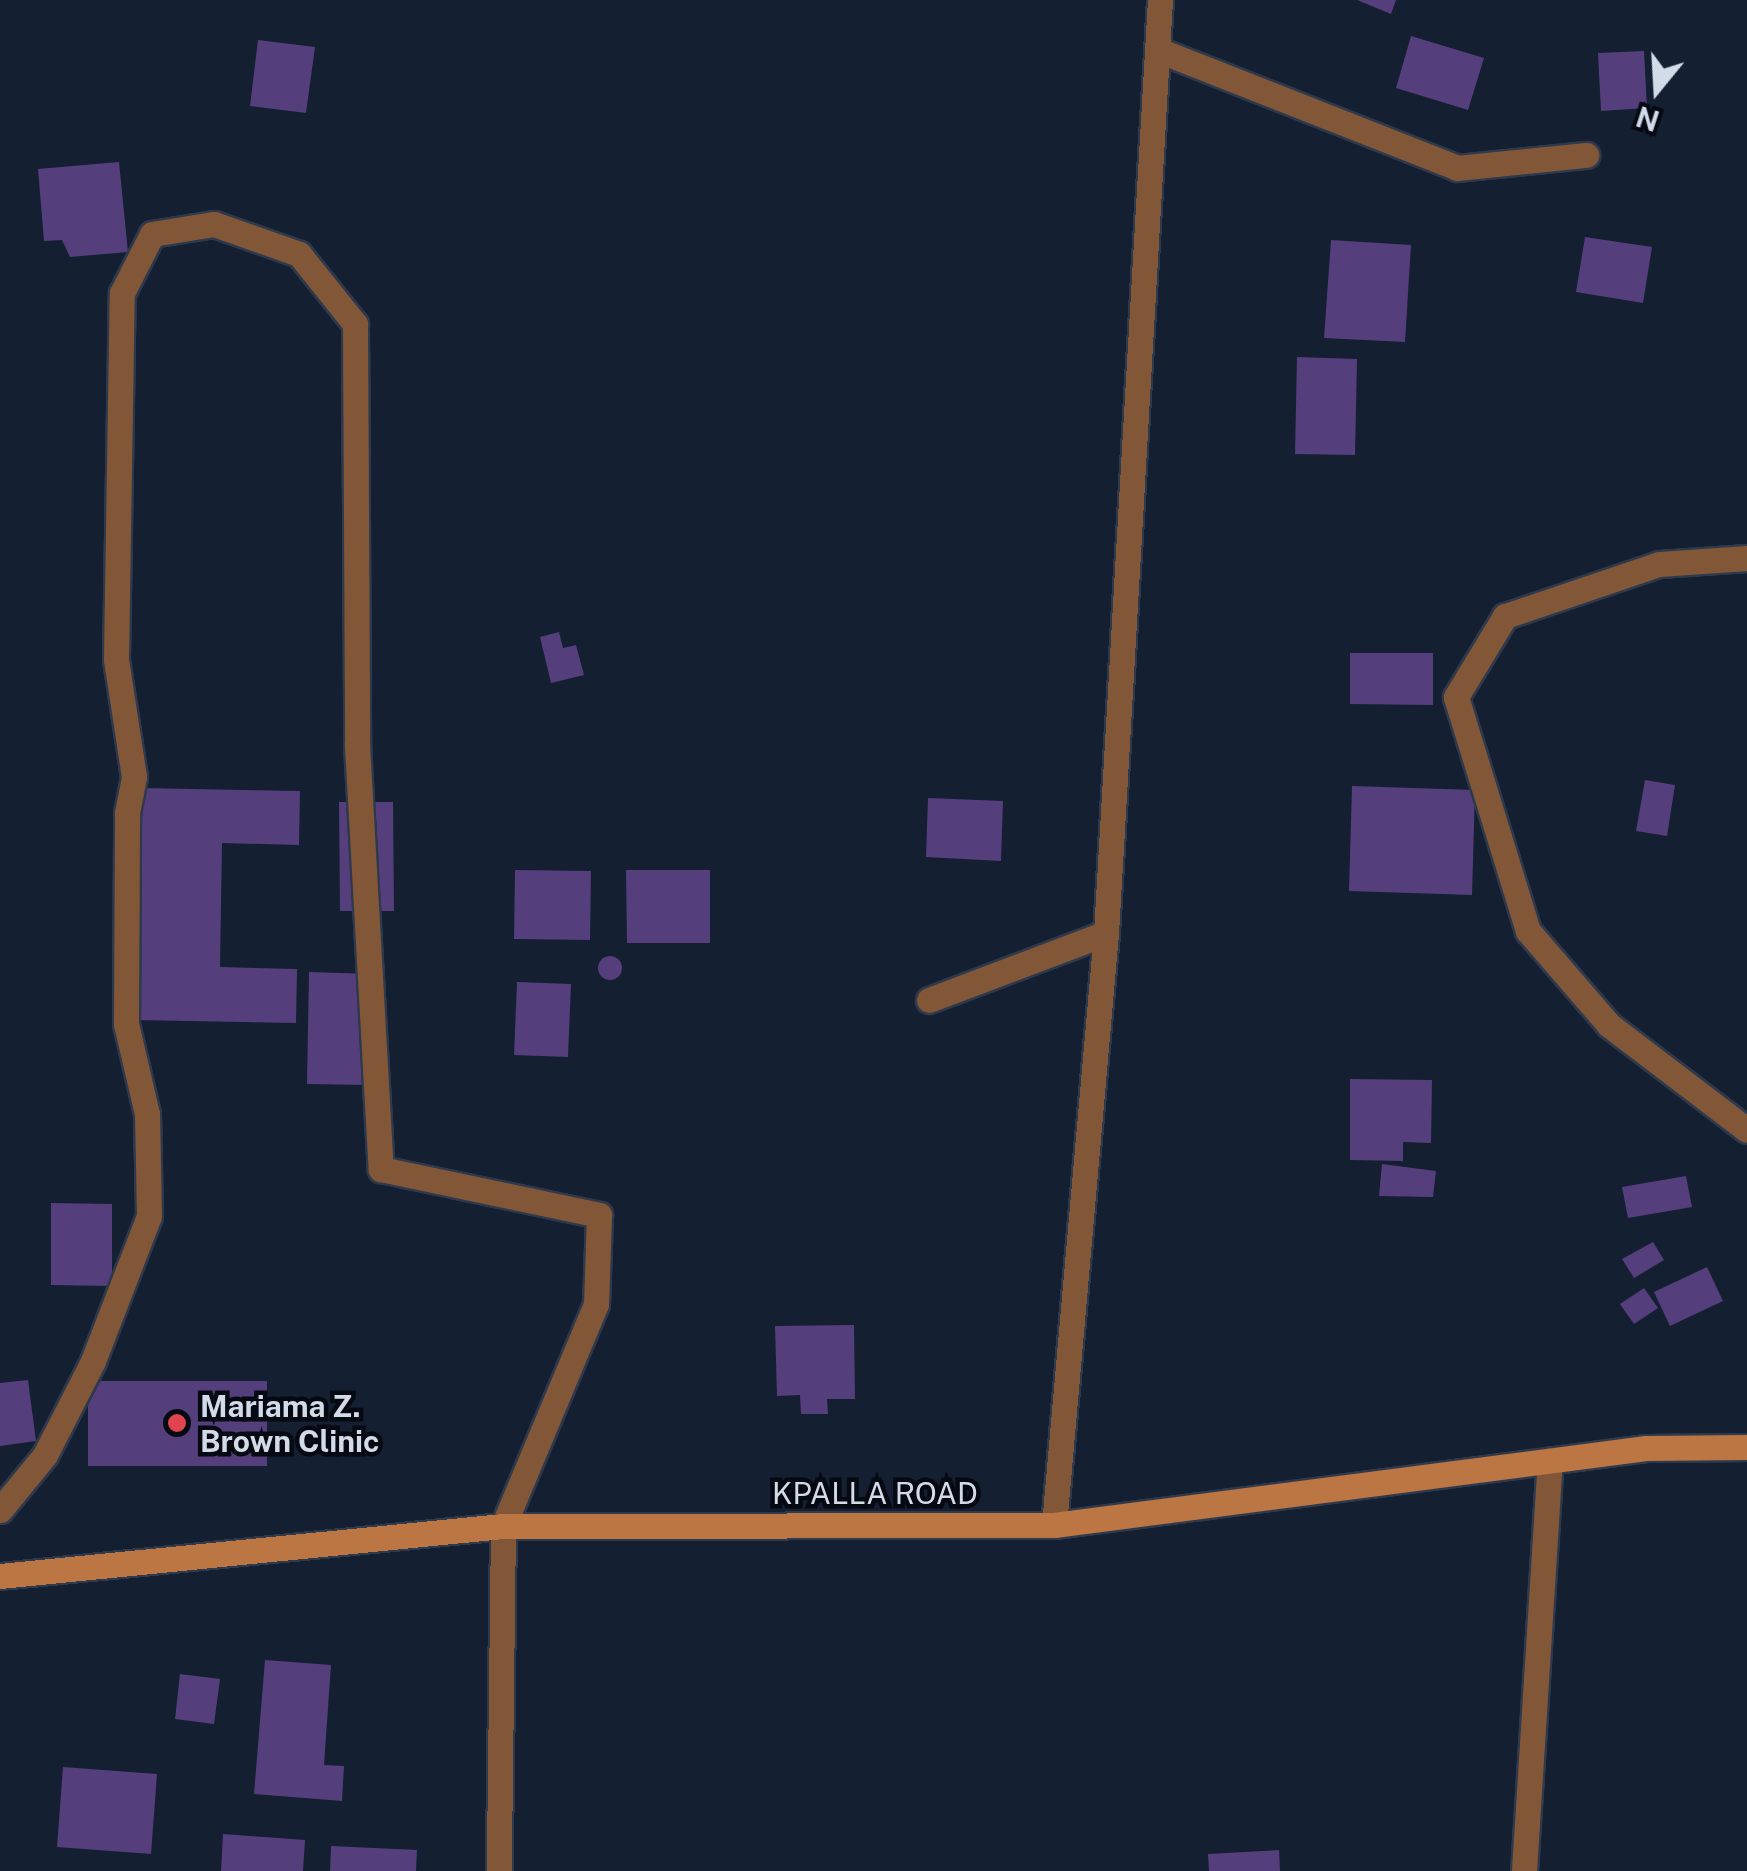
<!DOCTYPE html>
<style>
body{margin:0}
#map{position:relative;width:1747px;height:1871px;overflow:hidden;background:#141f32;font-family:"Public Sans",sans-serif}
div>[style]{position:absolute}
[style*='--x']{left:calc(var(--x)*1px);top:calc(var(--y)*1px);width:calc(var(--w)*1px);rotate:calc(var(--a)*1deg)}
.building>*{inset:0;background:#553e7c}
.round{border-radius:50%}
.roads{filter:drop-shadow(2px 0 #2f394c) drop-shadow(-2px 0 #2f394c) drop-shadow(0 2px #2f394c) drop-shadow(0 -2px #2f394c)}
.street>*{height:25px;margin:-12.5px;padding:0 12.5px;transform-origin:12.5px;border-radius:12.5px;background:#825738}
.secondary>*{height:25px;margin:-12.5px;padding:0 12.5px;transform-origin:12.5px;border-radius:12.5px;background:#bb7643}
.dots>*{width:28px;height:28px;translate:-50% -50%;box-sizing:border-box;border:5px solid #050911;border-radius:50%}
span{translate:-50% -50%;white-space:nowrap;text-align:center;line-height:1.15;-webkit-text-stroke:9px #050911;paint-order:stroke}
.poi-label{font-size:30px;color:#d3dbe9;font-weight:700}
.left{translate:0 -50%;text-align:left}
.street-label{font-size:30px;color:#d3dbe9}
.north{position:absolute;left:1607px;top:40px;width:100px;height:100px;-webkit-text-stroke:8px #050911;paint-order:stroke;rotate:198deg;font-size:28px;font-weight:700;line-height:40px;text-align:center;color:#d3dbe9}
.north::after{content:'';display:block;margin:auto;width:35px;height:45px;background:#d3dbe9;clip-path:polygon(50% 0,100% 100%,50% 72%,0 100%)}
</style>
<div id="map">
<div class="building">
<i style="clip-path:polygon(1357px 0,1396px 0,1391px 14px)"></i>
<i style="clip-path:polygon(1411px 36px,1484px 58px,1468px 110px,1396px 88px)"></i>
<i style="clip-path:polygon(258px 40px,315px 47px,306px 113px,250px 106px)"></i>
<i style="clip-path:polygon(1644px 51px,1647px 108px,1601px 111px,1598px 53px)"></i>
<i style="clip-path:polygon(119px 162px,128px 252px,70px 257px,62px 240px,44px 241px,38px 169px)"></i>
<i style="clip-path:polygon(1585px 237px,1652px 247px,1643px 303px,1576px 292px)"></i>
<i style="clip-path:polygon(1331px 240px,1411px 245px,1405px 342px,1324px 338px)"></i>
<i style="clip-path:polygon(1297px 357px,1357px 359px,1355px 455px,1295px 454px)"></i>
<i style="clip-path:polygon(559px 632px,563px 648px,576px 645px,584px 675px,551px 683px,540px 637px)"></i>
<i style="clip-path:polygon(1350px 653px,1433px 653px,1433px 705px,1350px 704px)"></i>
<i style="clip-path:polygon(1645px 780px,1675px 785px,1667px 836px,1636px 831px)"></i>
<i style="clip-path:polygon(1352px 786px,1475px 790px,1472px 895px,1349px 891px)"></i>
<i style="clip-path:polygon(140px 788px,300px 791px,299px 845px,222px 843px,220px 967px,297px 969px,296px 1023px,135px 1020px)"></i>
<i style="clip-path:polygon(928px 798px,1003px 801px,1001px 861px,926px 857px)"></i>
<i style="clip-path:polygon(339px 802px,393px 802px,394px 911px,340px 911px)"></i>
<i style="clip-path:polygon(515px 870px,591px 871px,590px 940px,514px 939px)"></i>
<i style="clip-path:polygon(626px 870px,710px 870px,710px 943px,627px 943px)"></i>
<i class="round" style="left:598px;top:956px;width:24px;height:24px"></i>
<i style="clip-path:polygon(309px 972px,372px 974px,370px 1085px,307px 1084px)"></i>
<i style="clip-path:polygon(517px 982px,571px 984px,568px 1057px,514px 1055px)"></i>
<i style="clip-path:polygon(1350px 1079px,1432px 1080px,1431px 1143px,1403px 1142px,1403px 1161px,1350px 1160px)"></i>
<i style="clip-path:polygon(1382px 1164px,1436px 1171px,1433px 1197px,1379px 1196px)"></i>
<i style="clip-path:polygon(1686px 1176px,1692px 1207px,1628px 1218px,1622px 1187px)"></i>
<i style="clip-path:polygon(51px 1203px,112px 1204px,112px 1286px,51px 1285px)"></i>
<i style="clip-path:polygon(1653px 1242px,1664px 1260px,1634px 1278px,1622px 1259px)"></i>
<i style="clip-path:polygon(1707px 1267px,1723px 1301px,1670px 1326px,1654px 1292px)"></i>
<i style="clip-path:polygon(1644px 1288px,1658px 1308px,1634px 1324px,1620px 1304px)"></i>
<i style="clip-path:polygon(854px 1325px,855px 1399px,827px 1399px,828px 1414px,801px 1414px,800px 1395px,777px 1396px,775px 1326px)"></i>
<i style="clip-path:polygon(28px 1380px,36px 1441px,0 1446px,0 1383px)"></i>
<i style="clip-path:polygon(88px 1381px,267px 1381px,267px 1466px,88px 1466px)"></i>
<i style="clip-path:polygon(265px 1660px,331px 1665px,324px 1765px,344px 1766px,342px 1801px,254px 1794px)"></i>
<i style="clip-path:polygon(180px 1674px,220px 1679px,214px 1724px,175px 1719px)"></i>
<i style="clip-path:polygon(63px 1767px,157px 1774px,151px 1854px,57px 1847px)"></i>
<i style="clip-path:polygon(223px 1834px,305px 1840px,303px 1871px,221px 1871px)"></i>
<i style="clip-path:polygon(331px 1846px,417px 1850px,416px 1871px,330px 1871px)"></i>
<i style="clip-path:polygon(1279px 1850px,1280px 1871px,1209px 1871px,1208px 1854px)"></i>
</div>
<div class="roads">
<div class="street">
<i style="--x:1158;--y:50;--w:321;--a:21.5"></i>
<i style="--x:1457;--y:168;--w:130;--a:-5.8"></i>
<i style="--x:1747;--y:558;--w:88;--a:176.1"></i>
<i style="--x:1659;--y:564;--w:163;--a:161.3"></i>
<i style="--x:1505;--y:616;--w:95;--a:121.2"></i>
<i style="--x:1456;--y:697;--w:245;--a:72.9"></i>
<i style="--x:1528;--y:931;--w:124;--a:49.2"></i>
<i style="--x:1609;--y:1025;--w:173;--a:37.3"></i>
<i style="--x:929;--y:1000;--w:189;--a:-20.7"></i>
<i style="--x:0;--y:1510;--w:71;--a:-50.7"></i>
<i style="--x:45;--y:1455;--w:106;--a:-62.9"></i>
<i style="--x:93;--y:1361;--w:155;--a:-68.9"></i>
<i style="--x:149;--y:1216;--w:102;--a:-91.1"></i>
<i style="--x:147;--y:1114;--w:92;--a:-103.1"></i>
<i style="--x:126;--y:1024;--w:211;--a:-89.7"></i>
<i style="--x:127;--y:813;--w:37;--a:-79"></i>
<i style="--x:134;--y:777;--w:119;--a:-98.7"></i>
<i style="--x:116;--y:659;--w:366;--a:-89.1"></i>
<i style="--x:122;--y:293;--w:66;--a:-63"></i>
<i style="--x:152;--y:234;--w:63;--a:-9.2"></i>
<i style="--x:214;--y:224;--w:90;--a:19.4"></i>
<i style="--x:299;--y:254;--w:90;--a:51.3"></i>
<i style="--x:355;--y:324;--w:421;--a:89.7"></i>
<i style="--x:357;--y:745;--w:425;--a:86.8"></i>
<i style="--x:381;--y:1169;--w:223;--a:11.9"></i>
<i style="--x:599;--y:1215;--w:89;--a:91.9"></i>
<i style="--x:596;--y:1304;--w:241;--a:112.7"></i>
<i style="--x:503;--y:1526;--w:345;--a:90.7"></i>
<i style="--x:1054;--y:1525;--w:594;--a:-84.98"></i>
<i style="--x:1106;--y:933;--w:935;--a:-86.69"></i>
<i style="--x:1524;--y:1871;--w:411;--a:-86.4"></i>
</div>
<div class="secondary">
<i style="--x:0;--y:1576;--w:505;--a:-5.68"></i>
<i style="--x:503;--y:1526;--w:551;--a:-0.1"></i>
<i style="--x:1054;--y:1525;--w:597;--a:-7.41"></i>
<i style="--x:1646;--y:1448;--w:101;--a:-0.6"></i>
</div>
</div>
<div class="dots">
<i style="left:177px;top:1423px;background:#e0444e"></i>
</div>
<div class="poi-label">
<span class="left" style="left:200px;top:1423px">Mariama Z.<br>Brown Clinic</span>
</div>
<div class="street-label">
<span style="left:875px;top:1493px">KPALLA ROAD</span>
</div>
<div class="north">N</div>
</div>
